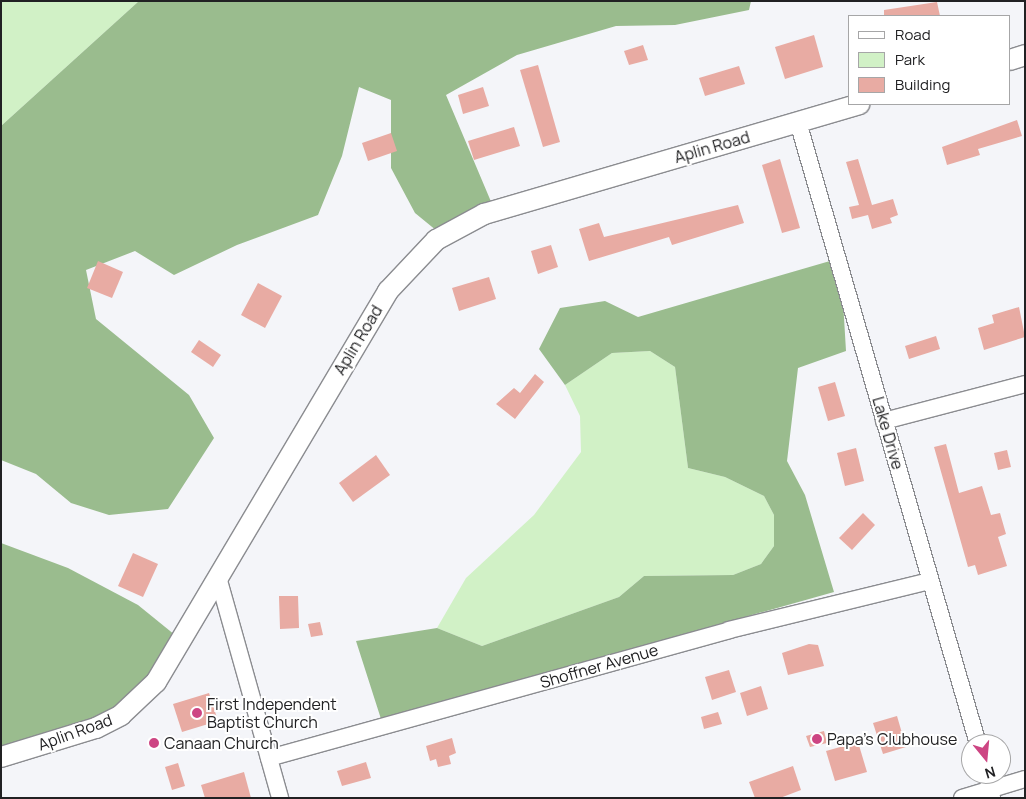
<!DOCTYPE html>
<style>
body{margin:0}
#map{position:relative;width:1026px;height:799px;overflow:hidden;background:#f4f5f9;font-family:Manrope,sans-serif}
div>[style]{position:absolute}
[style*='--x']{left:calc(var(--x)*1px);top:calc(var(--y)*1px);width:calc(var(--w)*1px);rotate:calc(var(--a)*1deg)}
.green>*{inset:0;background:#d1f1c6}
.forest>*{inset:0;background:#9abc8e}
.building>*{inset:0;background:#e8aba3}
.roads{filter:drop-shadow(1px 0 #8b8c90) drop-shadow(-1px 0 #8b8c90) drop-shadow(0 1px #8b8c90) drop-shadow(0 -1px #8b8c90)}
.minor>*{height:16px;margin:-8px;padding:0 8px;transform-origin:8px;border-radius:8px;background:#fff}
.tertiary>*{height:20px;margin:-10px;padding:0 10px;transform-origin:10px;border-radius:10px;background:#fff}
.dots>*{width:14px;height:14px;translate:-50% -50%;box-sizing:border-box;border:2px solid #fff;border-radius:50%}
span{translate:-50% -50%;white-space:nowrap;text-align:center;line-height:1.15;-webkit-text-stroke:4px #fff;paint-order:stroke}
.street-label{font-size:16px;color:#212123}
.poi-label{font-size:16px;color:#212123}
.left{translate:0 -50%;text-align:left}
.frame{position:absolute;inset:0;border:2px solid #212123;pointer-events:none}
.legend{position:absolute;left:848px;top:15px;width:162px;height:90px;box-sizing:border-box;background:#fff;border:1px solid #a6a6a7;margin:0;padding:6px 9px;list-style:none;font-size:15px;color:#212123}
.legend li{display:flex;align-items:center;gap:10px;height:25px}
.legend b{width:25px;border:1px solid #a6a6a7}
.north{position:absolute;left:961px;top:734px;width:50px;height:50px;box-sizing:border-box;background:#fff;border:1px solid #a6a6a7;border-radius:50%;rotate:163deg;font-size:14px;font-weight:700;line-height:20px;text-align:center;color:#212123}
.north::after{content:'';display:block;margin:auto;width:18px;height:22px;background:#cd4583;clip-path:polygon(50% 0,100% 100%,50% 72%,0 100%)}
</style>
<div id="map">
<div class="green">
<i style="clip-path:polygon(1px 1px,139px 1px,1px 126px)"></i>
<i style="clip-path:polygon(650px 351px,675px 367px,688px 468px,725px 477px,764px 496px,774px 515px,774px 546px,761px 564px,733px 575px,644px 576px,619px 597px,482px 646px,437px 628px,466px 578px,534px 515px,581px 452px,580px 416px,565px 385px,612px 353px)"></i>
</div>
<div class="forest">
<i style="clip-path:polygon(139px 1px,751px 1px,749px 10px,675px 25px,616px 26px,517px 55px,446px 95px,492px 204px,437px 231px,415px 213px,391px 168px,391px 100px,359px 87px,342px 156px,318px 215px,237px 245px,174px 275px,135px 251px,86px 270px,96px 319px,189px 395px,214px 438px,168px 509px,109px 515px,71px 503px,36px 474px,1px 460px,1px 126px)"></i>
<i style="clip-path:polygon(830px 261px,843px 301px,846px 351px,798px 368px,787px 461px,805px 495px,834px 592px,381px 719px,356px 641px,437px 628px,482px 646px,619px 597px,644px 576px,733px 575px,761px 564px,774px 546px,774px 515px,764px 496px,725px 477px,688px 468px,675px 367px,650px 351px,612px 353px,565px 385px,539px 349px,560px 308px,605px 301px,638px 317px)"></i>
<i style="clip-path:polygon(1px 543px,68px 568px,138px 605px,175px 635px,150px 676px,117px 708px,93px 721px,1px 749px)"></i>
</div>
<div class="building">
<i style="clip-path:polygon(937px 2px,940px 16px,884px 16px,884px 10px)"></i>
<i style="clip-path:polygon(814px 35px,823px 67px,785px 79px,775px 47px)"></i>
<i style="clip-path:polygon(643px 45px,648px 60px,629px 65px,624px 51px)"></i>
<i style="clip-path:polygon(538px 65px,560px 142px,543px 147px,520px 70px)"></i>
<i style="clip-path:polygon(739px 66px,745px 84px,705px 96px,699px 78px)"></i>
<i style="clip-path:polygon(483px 87px,489px 106px,463px 114px,458px 95px)"></i>
<i style="clip-path:polygon(1017px 120px,1022px 136px,978px 149px,980px 155px,947px 165px,942px 147px)"></i>
<i style="clip-path:polygon(514px 127px,520px 146px,474px 160px,468px 141px)"></i>
<i style="clip-path:polygon(391px 133px,397px 151px,368px 161px,362px 143px)"></i>
<i style="clip-path:polygon(780px 159px,800px 228px,782px 233px,762px 165px)"></i>
<i style="clip-path:polygon(858px 159px,872px 205px,893px 199px,898px 215px,890px 218px,892px 223px,872px 229px,868px 215px,852px 219px,849px 207px,859px 205px,846px 162px)"></i>
<i style="clip-path:polygon(738px 205px,744px 223px,672px 245px,669px 237px,589px 261px,579px 229px,599px 223px,604px 237px)"></i>
<i style="clip-path:polygon(551px 245px,558px 267px,538px 274px,531px 251px)"></i>
<i style="clip-path:polygon(98px 261px,123px 272px,112px 298px,87px 288px)"></i>
<i style="clip-path:polygon(489px 277px,496px 299px,459px 311px,452px 288px)"></i>
<i style="clip-path:polygon(258px 283px,282px 296px,265px 328px,241px 315px)"></i>
<i style="clip-path:polygon(1019px 307px,1025px 337px,984px 350px,978px 328px,994px 323px,992px 315px)"></i>
<i style="clip-path:polygon(936px 336px,940px 349px,909px 359px,905px 346px)"></i>
<i style="clip-path:polygon(199px 340px,221px 355px,213px 367px,191px 352px)"></i>
<i style="clip-path:polygon(535px 374px,544px 382px,515px 419px,496px 404px,514px 388px,520px 393px)"></i>
<i style="clip-path:polygon(835px 382px,845px 416px,828px 421px,818px 387px)"></i>
<i style="clip-path:polygon(946px 444px,959px 493px,982px 486px,991px 515px,1000px 513px,1006px 534px,998px 537px,1007px 566px,978px 575px,975px 565px,968px 567px,934px 447px)"></i>
<i style="clip-path:polygon(856px 448px,864px 481px,845px 486px,837px 453px)"></i>
<i style="clip-path:polygon(1007px 450px,1011px 467px,998px 470px,994px 453px)"></i>
<i style="clip-path:polygon(376px 455px,390px 475px,353px 502px,339px 483px)"></i>
<i style="clip-path:polygon(863px 513px,875px 525px,852px 550px,839px 538px)"></i>
<i style="clip-path:polygon(133px 553px,158px 564px,143px 597px,118px 586px)"></i>
<i style="clip-path:polygon(279px 596px,298px 596px,299px 628px,280px 629px)"></i>
<i style="clip-path:polygon(320px 622px,323px 635px,311px 637px,308px 624px)"></i>
<i style="clip-path:polygon(809px 644px,818px 645px,824px 666px,788px 675px,782px 653px)"></i>
<i style="clip-path:polygon(729px 670px,736px 692px,712px 700px,705px 677px)"></i>
<i style="clip-path:polygon(761px 686px,768px 709px,747px 716px,740px 693px)"></i>
<i style="clip-path:polygon(209px 693px,218px 721px,182px 732px,173px 704px)"></i>
<i style="clip-path:polygon(718px 712px,722px 724px,704px 729px,701px 717px)"></i>
<i style="clip-path:polygon(897px 716px,906px 747px,883px 754px,873px 723px)"></i>
<i style="clip-path:polygon(824px 731px,827px 743px,810px 747px,806px 736px)"></i>
<i style="clip-path:polygon(452px 738px,456px 753px,449px 756px,451px 764px,438px 767px,436px 759px,430px 761px,426px 746px)"></i>
<i style="clip-path:polygon(858px 742px,867px 772px,835px 781px,826px 751px)"></i>
<i style="clip-path:polygon(366px 762px,371px 778px,342px 786px,337px 771px)"></i>
<i style="clip-path:polygon(178px 763px,185px 786px,172px 790px,165px 767px)"></i>
<i style="clip-path:polygon(793px 766px,801px 790px,780px 798px,755px 798px,749px 782px)"></i>
<i style="clip-path:polygon(244px 772px,251px 798px,205px 798px,201px 785px)"></i>
</div>
<div class="roads">
<div class="minor">
<i style="--x:798;--y:122;--w:648;--a:73.86"></i>
<i style="--x:884;--y:421;--w:146;--a:-14.7"></i>
<i style="--x:218;--y:577;--w:230;--a:74.3"></i>
<i style="--x:269;--y:758;--w:477;--a:-15.5"></i>
<i style="--x:729;--y:630;--w:207;--a:-13.7"></i>
<i style="--x:987;--y:774;--w:25;--a:78"></i>
<i style="--x:962;--y:798;--w:66;--a:-16.8"></i>
</div>
<div class="tertiary">
<i style="--x:1010;--y:60;--w:16;--a:-18"></i>
<i style="--x:1;--y:757;--w:99;--a:-17"></i>
<i style="--x:96;--y:728;--w:28;--a:-27"></i>
<i style="--x:121;--y:715;--w:48;--a:-43.3"></i>
<i style="--x:156;--y:682;--w:455;--a:-59.3"></i>
<i style="--x:388;--y:291;--w:70;--a:-46.7"></i>
<i style="--x:436;--y:240;--w:55;--a:-28.4"></i>
<i style="--x:484;--y:214;--w:391;--a:-16.3"></i>
</div>
</div>
<div class="dots">
<i style="left:197px;top:713px;background:#cd4583"></i>
<i style="left:817px;top:739px;background:#cd4583"></i>
<i style="left:154px;top:743px;background:#cd4583"></i>
</div>
<div class="street-label">
<span style="left:712px;top:147px;rotate:-16deg">Aplin Road</span>
<span style="left:358px;top:340px;rotate:-59deg">Aplin Road</span>
<span style="left:888px;top:433px;rotate:74deg">Lake Drive</span>
<span style="left:599px;top:666px;rotate:-16deg">Shoffner Avenue</span>
<span style="left:75px;top:732px;rotate:-20deg">Aplin Road</span>
</div>
<div class="poi-label">
<span class="left" style="left:207px;top:713px">First Independent<br>Baptist Church</span>
<span class="left" style="left:827px;top:739px">Papa's Clubhouse</span>
<span class="left" style="left:164px;top:743px">Canaan Church</span>
</div>
<div class="frame"></div>
<ul class="legend">
<li><b style="height:6px;background:#fff"></b>Road</li>
<li><b style="height:14px;background:#d1f1c6"></b>Park</li>
<li><b style="height:14px;background:#e8aba3"></b>Building</li>
</ul>
<div class="north">N</div>
</div>
